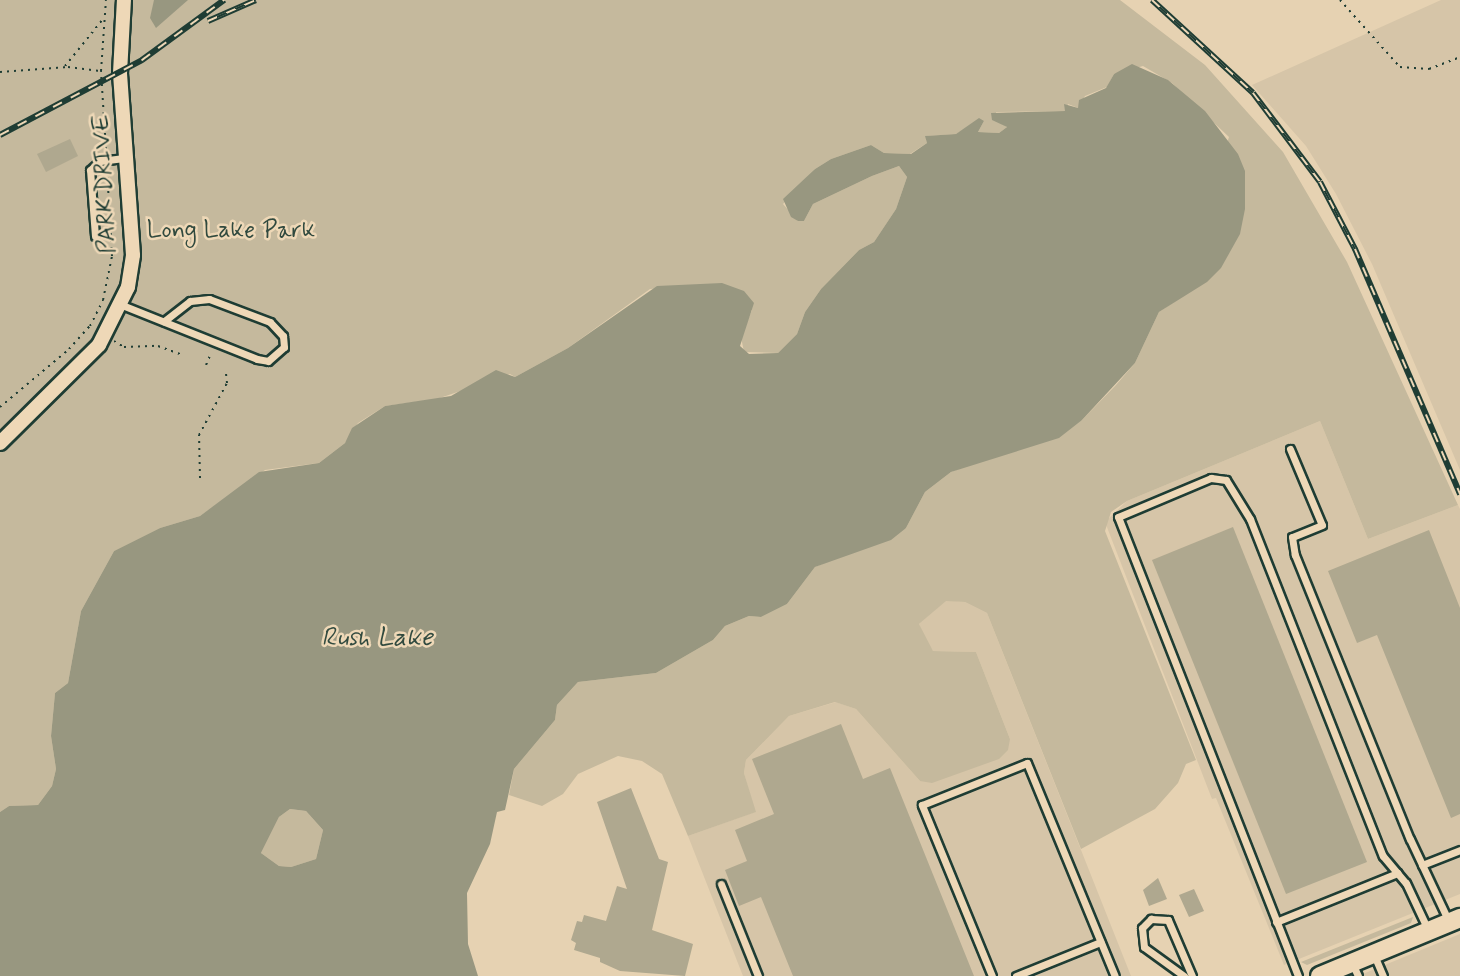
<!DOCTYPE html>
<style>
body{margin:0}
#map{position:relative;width:1460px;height:976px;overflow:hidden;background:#e6d2b2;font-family:Mynerve,sans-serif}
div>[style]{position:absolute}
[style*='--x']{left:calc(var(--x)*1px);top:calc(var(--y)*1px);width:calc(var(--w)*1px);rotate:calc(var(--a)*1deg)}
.built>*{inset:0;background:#d6c5a8}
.green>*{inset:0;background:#c5b99d}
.water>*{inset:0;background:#989780}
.building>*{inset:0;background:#afa88f}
.path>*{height:2px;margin-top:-1px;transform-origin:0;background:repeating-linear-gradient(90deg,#1f3d34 0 2px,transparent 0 7px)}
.roads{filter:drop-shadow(2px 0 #1f3d34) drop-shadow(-2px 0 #1f3d34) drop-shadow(0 2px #1f3d34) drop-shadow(0 -2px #1f3d34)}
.service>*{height:7px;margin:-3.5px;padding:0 3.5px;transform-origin:3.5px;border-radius:3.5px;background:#eed8b7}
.minor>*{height:14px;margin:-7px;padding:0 7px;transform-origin:7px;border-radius:7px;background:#eed8b7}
.tertiary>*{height:18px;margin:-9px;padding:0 9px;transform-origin:9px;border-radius:9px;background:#eed8b7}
.rail>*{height:6px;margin-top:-3px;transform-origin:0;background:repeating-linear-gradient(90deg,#eed8b7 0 10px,#1f3d34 0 20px);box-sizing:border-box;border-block:2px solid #1f3d34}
span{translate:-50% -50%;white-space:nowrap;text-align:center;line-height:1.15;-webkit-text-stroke:5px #eed8b7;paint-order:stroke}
.street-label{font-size:24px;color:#1f3d34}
.park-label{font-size:24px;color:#30493e}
.water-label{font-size:26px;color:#314a3f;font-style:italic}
</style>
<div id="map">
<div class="built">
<i style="clip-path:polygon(1441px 0,1460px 0,1460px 470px,1372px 264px,1336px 194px,1306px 146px,1252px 85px)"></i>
<i style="clip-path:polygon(1320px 421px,1368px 539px,1458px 505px,1460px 509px,1460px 894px,1284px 965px,1216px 798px,1212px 799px,1105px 522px,1127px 501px)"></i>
<i style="clip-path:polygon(946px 600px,965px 602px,987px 613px,1131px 976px,743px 976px,688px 836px,755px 812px,744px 773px,746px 760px,789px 716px,836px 702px,856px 709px,920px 781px,1010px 739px,976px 652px,933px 651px,926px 642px,919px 624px)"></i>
<i style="clip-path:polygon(1460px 934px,1460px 976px,1358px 976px)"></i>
</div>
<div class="green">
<i style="clip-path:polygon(0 0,1120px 0,1205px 65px,1283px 152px,1347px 262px,1458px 505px,1368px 539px,1320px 421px,1127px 501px,1111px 512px,1105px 531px,1196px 760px,1186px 764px,1178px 783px,1155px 809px,1081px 849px,987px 613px,965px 602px,946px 601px,919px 624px,933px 651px,976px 652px,1010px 739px,1008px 750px,999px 759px,932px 783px,920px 781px,856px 709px,835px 702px,789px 716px,746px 760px,744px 773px,756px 812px,688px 836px,662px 774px,642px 761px,618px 756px,578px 774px,563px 794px,542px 806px,509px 795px,514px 769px,555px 720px,557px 705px,578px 682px,656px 673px,713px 640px,725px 626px,749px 616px,761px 617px,787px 604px,815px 567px,906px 528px,925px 492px,951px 472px,1082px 420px,1116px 385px,1135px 363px,1159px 312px,1177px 300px,1229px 137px,1172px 83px,1143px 66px,1114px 74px,1107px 87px,1085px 96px,1078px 108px,1068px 104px,1066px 111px,996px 112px,997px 121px,1007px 127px,999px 133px,978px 132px,984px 121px,977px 122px,956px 134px,926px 136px,927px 143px,910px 154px,884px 153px,871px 145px,831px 159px,815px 169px,783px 204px,798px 221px,804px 221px,813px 204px,872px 176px,899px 166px,907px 177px,896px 209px,874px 242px,859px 250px,821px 289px,805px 312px,797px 334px,778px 353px,744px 352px,741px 337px,752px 310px,711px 284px,650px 289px,568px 348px,515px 377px,510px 374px,437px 399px,385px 406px,358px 423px,345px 443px,319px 463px,265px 470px,200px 516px,160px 528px,114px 551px,81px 611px,68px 683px,55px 693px,51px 736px,56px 769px,52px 786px,38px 805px,9px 806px,0 812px)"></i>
<i style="clip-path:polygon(290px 809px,306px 811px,323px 830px,316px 859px,291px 867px,279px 866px,261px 853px,279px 817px)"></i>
<i style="clip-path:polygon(1413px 917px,1411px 923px,1307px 965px,1301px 962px)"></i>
</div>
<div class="water">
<i style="clip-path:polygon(154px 0,188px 0,156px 28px,150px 18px)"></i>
<i style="clip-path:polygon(evenodd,1132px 64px,1168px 80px,1205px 111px,1238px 154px,1245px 171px,1245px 209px,1240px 234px,1221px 268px,1207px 282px,1159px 312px,1135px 363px,1082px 420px,1059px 438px,951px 472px,925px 492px,906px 528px,891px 540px,815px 567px,787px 604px,761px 617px,749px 616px,725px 626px,713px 640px,656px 673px,578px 682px,557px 705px,555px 720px,514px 769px,505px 810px,497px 812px,490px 844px,467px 893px,468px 944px,478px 976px,0 976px,0 812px,9px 806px,38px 805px,52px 786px,56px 769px,51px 736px,55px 693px,68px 683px,81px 611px,114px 551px,160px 528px,200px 516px,259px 472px,319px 463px,345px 443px,352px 428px,385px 406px,451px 396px,496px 370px,515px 377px,568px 348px,657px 286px,722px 283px,744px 291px,754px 303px,740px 346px,749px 354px,778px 353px,797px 334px,805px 312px,821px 289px,859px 250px,874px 242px,896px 209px,907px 177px,899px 166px,872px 176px,813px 204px,804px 221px,798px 221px,791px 217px,783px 199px,815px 169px,831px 159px,871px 145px,884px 153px,911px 154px,927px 143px,925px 136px,956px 134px,979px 118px,984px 121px,978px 132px,999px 133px,1007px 127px,992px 120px,991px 113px,1065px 111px,1064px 104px,1078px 108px,1079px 100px,1106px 88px,1114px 74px,1132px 64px,290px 809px,306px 811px,323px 830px,316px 859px,291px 867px,279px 866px,261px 853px,279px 817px,290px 809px)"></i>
</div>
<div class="building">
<i style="clip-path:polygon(70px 139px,78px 156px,46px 172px,37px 154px)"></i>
<i style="clip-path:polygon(1233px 527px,1367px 862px,1286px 894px,1152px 560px)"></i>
<i style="clip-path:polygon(1429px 530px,1460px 608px,1460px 814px,1451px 818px,1377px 635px,1357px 643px,1328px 571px)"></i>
<i style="clip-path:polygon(841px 724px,863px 779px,890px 768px,974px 976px,793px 976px,761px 897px,739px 906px,725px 870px,747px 861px,735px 830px,774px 814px,752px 759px)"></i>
<i style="clip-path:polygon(631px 788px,659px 859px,668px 862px,652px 930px,693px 944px,685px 976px,620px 971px,600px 962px,600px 958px,574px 950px,576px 943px,571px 940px,577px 921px,582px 922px,584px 915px,606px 921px,617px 886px,627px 889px,597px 802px)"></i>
<i style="clip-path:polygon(1158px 878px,1167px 899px,1149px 906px,1143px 890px)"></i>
<i style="clip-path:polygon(1194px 889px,1204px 911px,1189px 917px,1179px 895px)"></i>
</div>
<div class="path">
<i style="--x:1340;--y:0;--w:90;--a:48.2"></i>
<i style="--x:1400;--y:67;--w:29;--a:4"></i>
<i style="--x:1429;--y:69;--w:33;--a:-21"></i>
<i style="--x:65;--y:66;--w:60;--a:-51"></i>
<i style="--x:0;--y:72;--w:68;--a:-4.2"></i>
<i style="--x:68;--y:67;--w:32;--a:7"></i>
<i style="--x:106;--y:149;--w:78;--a:-93.7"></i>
<i style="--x:101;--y:71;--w:71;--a:-86"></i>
<i style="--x:114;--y:341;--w:12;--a:31"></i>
<i style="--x:124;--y:347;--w:34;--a:-2"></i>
<i style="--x:158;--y:346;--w:27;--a:20"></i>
<i style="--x:206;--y:365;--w:13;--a:-67"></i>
<i style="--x:0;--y:407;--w:90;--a:-40"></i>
<i style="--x:69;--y:349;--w:31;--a:-48"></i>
<i style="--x:90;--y:326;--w:29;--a:-63"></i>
<i style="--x:103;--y:300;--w:45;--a:-78.4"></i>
<i style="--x:112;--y:256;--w:87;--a:-93.3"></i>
<i style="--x:200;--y:478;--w:43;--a:-91.3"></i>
<i style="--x:199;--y:435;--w:59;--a:-61.7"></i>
<i style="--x:227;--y:383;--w:10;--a:-96"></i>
</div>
<div class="roads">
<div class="service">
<i style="--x:95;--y:236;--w:66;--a:-94.3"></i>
<i style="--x:90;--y:170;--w:13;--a:-42"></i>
<i style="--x:100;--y:161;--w:26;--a:-7"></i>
<i style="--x:122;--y:305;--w:145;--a:21.8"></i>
<i style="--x:257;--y:359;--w:11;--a:10"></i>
<i style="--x:268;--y:361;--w:21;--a:-41"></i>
<i style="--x:284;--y:347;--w:11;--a:-95"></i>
<i style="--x:283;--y:336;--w:19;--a:-133"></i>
<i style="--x:270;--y:322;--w:65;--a:-159.3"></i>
<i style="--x:209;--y:299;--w:19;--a:174"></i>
<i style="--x:190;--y:301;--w:33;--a:142"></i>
<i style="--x:1290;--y:449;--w:82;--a:67.2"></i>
<i style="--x:1322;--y:525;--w:32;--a:158"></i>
<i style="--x:1292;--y:537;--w:18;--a:81"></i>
<i style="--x:1295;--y:555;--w:306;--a:68"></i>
<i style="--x:1410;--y:839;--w:92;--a:64.8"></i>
<i style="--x:1422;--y:865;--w:41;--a:-21.5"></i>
<i style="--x:721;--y:884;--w:99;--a:68.1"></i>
<i style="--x:1276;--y:922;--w:131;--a:-22"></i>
<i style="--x:1374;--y:955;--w:23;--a:67"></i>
<i style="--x:1352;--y:963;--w:14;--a:65"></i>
<i style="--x:992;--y:976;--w:185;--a:-112.3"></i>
<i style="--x:922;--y:805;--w:113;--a:-21.8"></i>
<i style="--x:1027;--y:763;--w:230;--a:67.6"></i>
<i style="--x:1016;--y:976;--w:91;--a:-22"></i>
<i style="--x:1184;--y:976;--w:49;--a:-144.1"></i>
<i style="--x:1144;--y:947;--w:19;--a:-96"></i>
<i style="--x:1142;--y:928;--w:13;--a:-45"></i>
<i style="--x:1151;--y:919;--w:17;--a:3"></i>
<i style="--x:1168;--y:920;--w:61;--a:66.8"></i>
<i style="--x:1298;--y:976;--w:493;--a:-111.4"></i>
<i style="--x:1118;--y:517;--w:101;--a:-22.8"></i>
<i style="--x:1211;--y:478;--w:15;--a:8"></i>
<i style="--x:1226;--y:480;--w:46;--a:58.4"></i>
<i style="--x:1250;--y:519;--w:362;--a:68.5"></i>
<i style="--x:1383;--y:856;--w:35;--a:50"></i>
<i style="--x:1406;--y:883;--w:52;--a:64.9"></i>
</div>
<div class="minor">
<i style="--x:0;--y:443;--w:139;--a:-44.7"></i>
<i style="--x:99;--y:345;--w:65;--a:-63.4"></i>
<i style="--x:128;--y:287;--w:32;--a:-81"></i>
<i style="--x:133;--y:255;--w:182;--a:-94.1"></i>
<i style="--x:120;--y:73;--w:73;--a:-86.9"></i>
</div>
<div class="tertiary">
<i style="--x:1320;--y:976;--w:152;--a:-22.5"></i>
</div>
</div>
<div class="rail">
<i style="--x:1152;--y:0;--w:137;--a:42.6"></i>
<i style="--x:1253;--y:93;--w:111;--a:53"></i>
<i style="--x:1320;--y:182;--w:76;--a:62.4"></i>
<i style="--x:1355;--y:249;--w:267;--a:66.8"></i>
<i style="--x:208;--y:21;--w:52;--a:-23.6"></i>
<i style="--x:0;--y:135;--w:161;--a:-27.8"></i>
<i style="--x:142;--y:60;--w:102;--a:-36.2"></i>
</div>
<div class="street-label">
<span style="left:105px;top:184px;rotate:-93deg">PARK DRIVE</span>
</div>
<div class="park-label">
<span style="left:231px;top:231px">Long Lake Park</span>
</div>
<div class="water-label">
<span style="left:377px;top:639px">Rush Lake</span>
</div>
</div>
